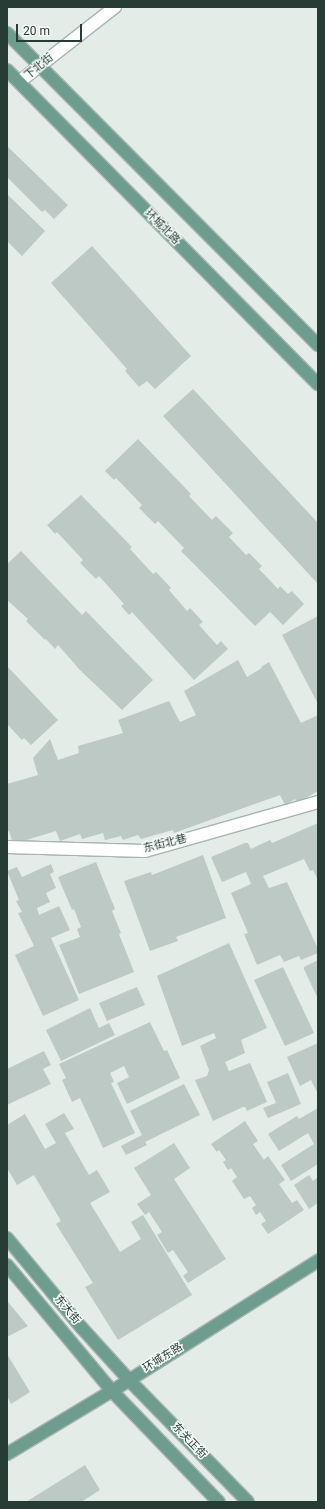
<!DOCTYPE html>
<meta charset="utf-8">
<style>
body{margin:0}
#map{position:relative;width:325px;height:1509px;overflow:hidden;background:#e4ece8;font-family:Roboto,"Noto Sans SC",sans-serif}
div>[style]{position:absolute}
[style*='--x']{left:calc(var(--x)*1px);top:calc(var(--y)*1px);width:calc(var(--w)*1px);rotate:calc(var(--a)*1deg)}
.building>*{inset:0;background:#bdc9c4}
.roads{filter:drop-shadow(1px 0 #a7b4af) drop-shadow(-1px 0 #a7b4af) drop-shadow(0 1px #a7b4af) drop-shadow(0 -1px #a7b4af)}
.minor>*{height:12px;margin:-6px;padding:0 6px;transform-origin:6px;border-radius:6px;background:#fff}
.major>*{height:12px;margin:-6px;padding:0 6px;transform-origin:6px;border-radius:6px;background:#6e9c8f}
span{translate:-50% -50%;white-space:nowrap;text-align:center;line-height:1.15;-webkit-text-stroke:3px #f5f9f7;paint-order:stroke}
.street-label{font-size:11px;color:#263c35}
.frame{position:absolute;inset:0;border:8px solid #263c35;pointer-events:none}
.scale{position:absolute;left:16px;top:24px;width:66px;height:18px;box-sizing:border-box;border:2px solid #263c35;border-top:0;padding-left:5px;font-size:12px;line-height:14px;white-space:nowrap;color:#263c35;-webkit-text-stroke:3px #f5f9f7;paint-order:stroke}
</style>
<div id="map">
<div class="building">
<i style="clip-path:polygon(7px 146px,68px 205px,54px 219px,45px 210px,42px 212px,7px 177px)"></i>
<i style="clip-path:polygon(7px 194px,45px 231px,22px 256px,7px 241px)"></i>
<i style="clip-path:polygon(92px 246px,191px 356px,155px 389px,147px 381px,139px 387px,125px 371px,127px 369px,51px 283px)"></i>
<i style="clip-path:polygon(193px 389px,318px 523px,318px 584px,163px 416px)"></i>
<i style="clip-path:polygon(138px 439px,191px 494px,189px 496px,212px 520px,216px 516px,233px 533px,229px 537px,246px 555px,249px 553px,262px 566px,259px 569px,278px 589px,280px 586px,288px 594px,292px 591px,304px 604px,283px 625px,270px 612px,255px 626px,181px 551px,184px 548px,158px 521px,155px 524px,139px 508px,142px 505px,116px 478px,114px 480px,105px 471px)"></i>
<i style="clip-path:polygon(81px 495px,132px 547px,130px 549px,153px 574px,156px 572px,171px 588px,169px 590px,187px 611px,190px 608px,203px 622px,199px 625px,217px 645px,221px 641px,228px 649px,194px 680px,132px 612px,129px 615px,121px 606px,124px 604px,99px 576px,96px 579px,80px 563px,83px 560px,57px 532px,55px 534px,47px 525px)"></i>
<i style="clip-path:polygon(21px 551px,82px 615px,86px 611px,153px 680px,122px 710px,80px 670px,58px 645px,55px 649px,46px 639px,45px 640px,26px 621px,28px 619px,7px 600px,7px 564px)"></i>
<i style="clip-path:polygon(318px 616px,318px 704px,282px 635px)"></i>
<i style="clip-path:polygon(238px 660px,247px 677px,262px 668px,261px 667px,269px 662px,301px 723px,318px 715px,318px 791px,297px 803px,295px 799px,285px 805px,280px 795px,174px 833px,173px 830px,141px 839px,138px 835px,123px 840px,121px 836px,105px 840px,103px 833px,82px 839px,80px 834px,60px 841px,56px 831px,13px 844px,9px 831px,7px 832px,7px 784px,38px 775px,33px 758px,50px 739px,58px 760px,79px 753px,78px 746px,123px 733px,118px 720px,169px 701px,180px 722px,196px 715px,184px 691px)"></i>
<i style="clip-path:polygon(7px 666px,58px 720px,31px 745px,24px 738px,22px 740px,7px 724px)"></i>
<i style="clip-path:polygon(318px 823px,318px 880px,313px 870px,310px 871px,304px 859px,263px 876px,269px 888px,287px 882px,318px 949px,318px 953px,301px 960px,299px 956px,284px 962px,280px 955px,257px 965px,244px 934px,248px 933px,231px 893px,251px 884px,246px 872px,222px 882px,211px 857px,245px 843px,248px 843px,251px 849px,270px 840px,272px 843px)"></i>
<i style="clip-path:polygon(203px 855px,226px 918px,176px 937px,178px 941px,150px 951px,124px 881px,151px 872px,152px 875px)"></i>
<i style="clip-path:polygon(96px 862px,115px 909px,112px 911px,121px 933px,119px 934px,134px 972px,79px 994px,59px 945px,80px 937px,77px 929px,81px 927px,74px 909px,72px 910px,58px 877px)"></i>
<i style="clip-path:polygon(51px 864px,54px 872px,50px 874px,56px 888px,46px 893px,50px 902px,37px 908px,39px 915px,59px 906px,70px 930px,51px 938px,79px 1000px,43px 1016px,15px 955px,34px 946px,18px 913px,22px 912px,16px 901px,19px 900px,7px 871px,17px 867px,22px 877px)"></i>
<i style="clip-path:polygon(229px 943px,267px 1028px,241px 1040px,245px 1053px,225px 1062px,226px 1064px,229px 1071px,250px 1063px,267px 1102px,247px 1111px,245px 1107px,243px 1107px,213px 1121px,195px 1080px,207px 1076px,209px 1070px,200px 1046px,216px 1038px,214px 1033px,182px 1046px,157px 976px)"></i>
<i style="clip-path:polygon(318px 960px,318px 999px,304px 969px,304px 967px)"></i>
<i style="clip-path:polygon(283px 967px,314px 1033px,285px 1046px,254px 980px)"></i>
<i style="clip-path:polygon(137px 987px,145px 1005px,107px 1021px,99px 1003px)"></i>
<i style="clip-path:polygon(90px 1008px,99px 1028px,109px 1023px,115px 1035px,61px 1061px,46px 1030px)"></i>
<i style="clip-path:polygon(150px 1022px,164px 1051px,167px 1050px,180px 1078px,127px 1104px,117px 1083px,129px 1077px,124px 1066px,110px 1073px,114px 1082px,111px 1083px,135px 1133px,103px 1148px,80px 1098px,72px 1102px,62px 1080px,66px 1078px,59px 1064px)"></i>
<i style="clip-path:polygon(318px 1043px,318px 1094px,311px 1080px,300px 1086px,287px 1057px)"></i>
<i style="clip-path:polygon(44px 1051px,51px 1065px,43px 1069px,51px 1084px,7px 1105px,7px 1069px)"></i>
<i style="clip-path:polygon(288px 1073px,301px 1104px,268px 1118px,263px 1108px,276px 1103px,267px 1082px)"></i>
<i style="clip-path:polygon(184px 1084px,200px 1115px,145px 1142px,147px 1145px,126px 1155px,121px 1146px,142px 1135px,130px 1111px)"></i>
<i style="clip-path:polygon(318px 1108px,318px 1164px,291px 1181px,281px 1165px,314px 1144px,308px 1133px,279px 1151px,268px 1134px,297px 1116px,299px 1119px)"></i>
<i style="clip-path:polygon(64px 1113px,74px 1129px,65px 1133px,89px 1175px,97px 1170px,110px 1192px,90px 1203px,120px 1252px,141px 1239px,131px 1222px,143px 1215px,192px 1295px,118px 1340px,85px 1287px,93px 1283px,56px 1224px,61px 1221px,34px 1175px,17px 1185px,7px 1168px,7px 1125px,25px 1114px,45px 1149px,56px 1143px,45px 1124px)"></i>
<i style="clip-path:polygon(245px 1121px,258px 1141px,253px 1144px,264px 1160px,268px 1156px,285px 1180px,279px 1184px,292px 1203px,297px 1200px,304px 1210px,268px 1234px,261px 1224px,266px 1221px,260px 1212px,256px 1215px,252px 1208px,256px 1205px,250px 1196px,244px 1199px,232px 1181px,237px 1177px,231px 1168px,228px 1170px,223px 1162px,226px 1160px,219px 1150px,217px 1152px,211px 1144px)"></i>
<i style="clip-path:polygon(174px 1143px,190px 1168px,174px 1179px,226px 1259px,188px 1283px,183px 1276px,188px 1272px,173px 1250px,168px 1253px,157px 1235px,162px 1232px,149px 1212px,145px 1215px,137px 1204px,151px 1195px,134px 1168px)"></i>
<i style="clip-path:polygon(309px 1175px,313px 1181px,318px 1177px,318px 1203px,309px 1209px,294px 1185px)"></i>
<i style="clip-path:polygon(7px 1301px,28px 1326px,7px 1337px)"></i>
<i style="clip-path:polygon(7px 1354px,30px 1392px,11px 1404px,7px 1396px)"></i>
<i style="clip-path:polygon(85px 1465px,100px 1490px,81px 1502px,26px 1502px)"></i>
</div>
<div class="roads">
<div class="minor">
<i style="--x:19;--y:82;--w:122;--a:-38"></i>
<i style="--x:7;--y:847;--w:138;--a:1.7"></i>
<i style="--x:145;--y:851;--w:180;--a:-15.8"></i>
</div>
<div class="major">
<i style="--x:7;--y:33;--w:441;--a:45.1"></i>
<i style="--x:7;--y:70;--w:442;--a:45.3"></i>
<i style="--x:7;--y:1238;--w:116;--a:50.3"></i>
<i style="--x:81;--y:1327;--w:72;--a:47.8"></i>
<i style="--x:129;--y:1380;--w:170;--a:45.7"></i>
<i style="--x:7;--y:1265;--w:164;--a:50.2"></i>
<i style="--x:112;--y:1391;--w:154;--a:46.1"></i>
<i style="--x:7;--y:1454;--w:122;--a:-31"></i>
<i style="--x:112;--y:1391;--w:244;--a:-32.3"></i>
</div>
</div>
<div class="street-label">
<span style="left:39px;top:67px;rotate:-39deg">下北街</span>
<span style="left:162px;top:227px;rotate:45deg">环城北路</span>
<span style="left:165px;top:844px;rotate:-14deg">东街北巷</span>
<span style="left:67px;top:1310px;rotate:50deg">东大街</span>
<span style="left:163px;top:1358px;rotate:-32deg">环城东路</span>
<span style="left:189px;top:1441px;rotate:46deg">东关正街</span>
</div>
<div class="frame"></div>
<div class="scale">20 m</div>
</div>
